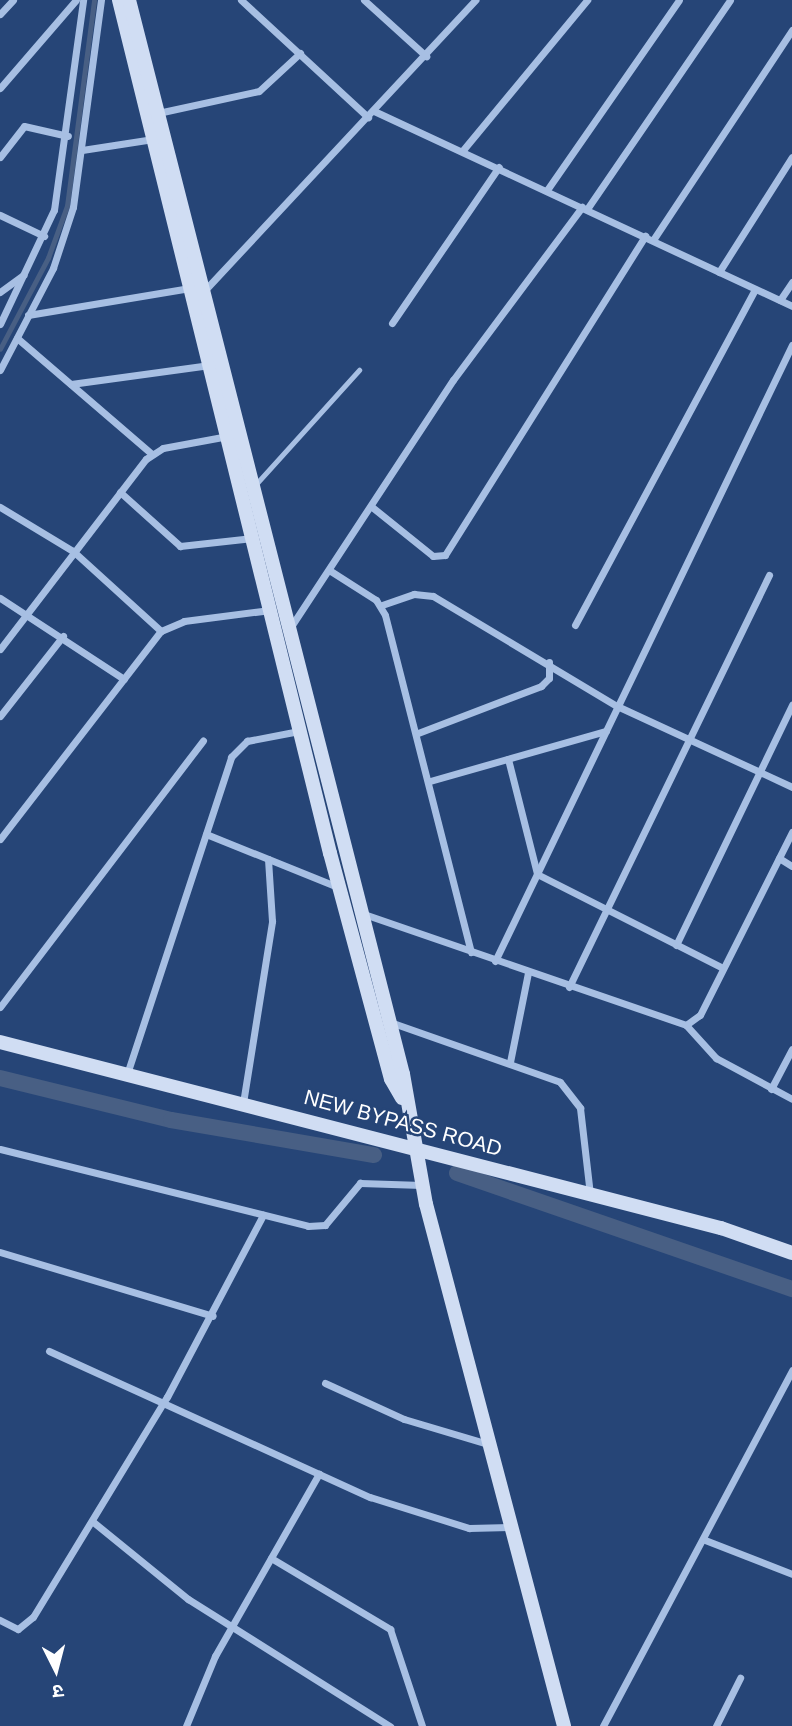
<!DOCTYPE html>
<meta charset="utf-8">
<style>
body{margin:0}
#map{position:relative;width:792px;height:1726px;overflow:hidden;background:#264577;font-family:Arial,"Noto Sans Devanagari",sans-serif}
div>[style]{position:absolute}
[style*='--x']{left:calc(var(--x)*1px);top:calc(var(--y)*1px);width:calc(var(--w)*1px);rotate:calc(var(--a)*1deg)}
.stream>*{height:4.5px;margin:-2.25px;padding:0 2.25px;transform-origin:2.25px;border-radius:2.25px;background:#485f84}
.canal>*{height:16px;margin:-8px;padding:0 8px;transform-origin:8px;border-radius:8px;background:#485f84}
.lane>*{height:5px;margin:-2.5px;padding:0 2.5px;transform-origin:2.5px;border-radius:2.5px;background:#a7bfe3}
.street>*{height:7px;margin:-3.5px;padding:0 3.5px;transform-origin:3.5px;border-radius:3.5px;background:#a7bfe3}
.secondary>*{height:14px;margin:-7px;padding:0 7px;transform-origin:7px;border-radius:7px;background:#d0ddf3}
span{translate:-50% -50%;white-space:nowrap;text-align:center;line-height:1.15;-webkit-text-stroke:5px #264577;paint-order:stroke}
.street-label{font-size:21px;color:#fff}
.north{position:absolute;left:21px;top:1635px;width:70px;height:70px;-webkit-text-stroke:5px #264577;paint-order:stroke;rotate:174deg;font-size:19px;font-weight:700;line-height:28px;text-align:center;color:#fff}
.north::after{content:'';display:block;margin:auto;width:24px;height:32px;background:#fff;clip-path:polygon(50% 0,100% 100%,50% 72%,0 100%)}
</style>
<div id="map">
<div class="stream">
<i style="--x:0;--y:349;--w:103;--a:-62.2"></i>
<i style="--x:48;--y:258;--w:55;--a:-69.9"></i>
<i style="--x:67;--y:206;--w:208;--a:-82.5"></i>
</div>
<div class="canal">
<i style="--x:0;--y:1078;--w:176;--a:13.8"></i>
<i style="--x:171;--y:1120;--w:206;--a:9.8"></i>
<i style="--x:457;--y:1173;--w:355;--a:19.1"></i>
</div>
<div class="lane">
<i style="--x:256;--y:484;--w:154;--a:-47.9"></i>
</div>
<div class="street">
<i style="--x:241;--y:0;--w:173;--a:42.7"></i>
<i style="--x:364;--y:0;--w:84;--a:42.1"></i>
<i style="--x:0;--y:14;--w:19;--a:-47"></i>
<i style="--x:0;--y:88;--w:116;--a:-49.2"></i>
<i style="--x:374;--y:111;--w:461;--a:25"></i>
<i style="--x:158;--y:113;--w:103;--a:-12.3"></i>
<i style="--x:259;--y:91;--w:56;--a:-42.8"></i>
<i style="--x:82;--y:150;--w:72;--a:-8.8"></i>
<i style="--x:463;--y:150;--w:195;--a:-50.4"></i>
<i style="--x:0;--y:157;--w:39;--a:-52"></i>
<i style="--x:24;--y:126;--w:45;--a:12.8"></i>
<i style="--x:547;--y:190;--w:231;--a:-55.2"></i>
<i style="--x:587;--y:209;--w:253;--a:-55.6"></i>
<i style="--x:0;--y:215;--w:49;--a:25.5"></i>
<i style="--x:653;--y:240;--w:252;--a:-56.5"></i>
<i style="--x:719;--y:272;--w:136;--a:-57.6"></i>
<i style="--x:204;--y:291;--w:398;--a:-47"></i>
<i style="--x:0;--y:292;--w:29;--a:-36"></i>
<i style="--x:780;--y:300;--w:22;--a:-56"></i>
<i style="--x:28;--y:315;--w:164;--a:-9.5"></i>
<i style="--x:392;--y:323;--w:189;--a:-55.6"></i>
<i style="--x:0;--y:324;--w:126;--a:-64.7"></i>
<i style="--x:54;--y:210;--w:212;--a:-82.1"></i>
<i style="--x:17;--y:338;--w:178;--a:40.7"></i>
<i style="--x:0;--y:370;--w:115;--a:-62.5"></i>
<i style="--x:53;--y:268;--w:64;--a:-71.8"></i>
<i style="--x:73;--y:207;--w:209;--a:-82.3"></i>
<i style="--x:71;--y:384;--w:140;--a:-7.8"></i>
<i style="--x:120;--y:492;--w:81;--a:42"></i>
<i style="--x:180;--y:546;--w:73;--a:-6.3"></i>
<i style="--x:0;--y:507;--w:85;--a:31.1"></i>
<i style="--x:73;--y:551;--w:119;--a:42.3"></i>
<i style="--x:372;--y:507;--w:78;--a:38.8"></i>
<i style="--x:433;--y:556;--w:12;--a:-5"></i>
<i style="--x:445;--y:555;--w:377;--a:-57.9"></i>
<i style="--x:329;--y:570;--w:56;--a:32.6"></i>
<i style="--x:376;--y:600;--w:17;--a:59"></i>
<i style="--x:385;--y:615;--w:348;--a:75.7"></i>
<i style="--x:0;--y:598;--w:148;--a:33.2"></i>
<i style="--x:382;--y:605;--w:34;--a:-19"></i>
<i style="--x:414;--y:594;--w:19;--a:6"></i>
<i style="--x:433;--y:596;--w:214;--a:30.9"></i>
<i style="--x:617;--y:706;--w:193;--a:24.8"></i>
<i style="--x:575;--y:625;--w:381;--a:-61.8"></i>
<i style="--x:290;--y:628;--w:297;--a:-56.7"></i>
<i style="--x:453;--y:380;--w:216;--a:-53.3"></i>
<i style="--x:0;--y:649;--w:240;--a:-52.5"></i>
<i style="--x:146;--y:459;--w:20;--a:-33"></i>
<i style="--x:163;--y:448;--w:66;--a:-10.5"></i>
<i style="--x:0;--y:716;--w:102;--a:-51.8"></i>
<i style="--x:418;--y:733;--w:132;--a:-20.9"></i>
<i style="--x:541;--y:686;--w:11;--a:-45"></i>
<i style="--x:549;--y:678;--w:16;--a:-90"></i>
<i style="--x:508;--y:759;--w:119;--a:75.8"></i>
<i style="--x:537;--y:874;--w:208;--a:26.8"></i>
<i style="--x:430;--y:781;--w:183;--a:-15.9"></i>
<i style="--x:206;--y:834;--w:142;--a:21.9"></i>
<i style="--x:0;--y:839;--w:263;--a:-52.3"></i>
<i style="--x:161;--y:631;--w:25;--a:-23"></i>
<i style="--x:184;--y:621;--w:87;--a:-7.3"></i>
<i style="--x:779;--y:858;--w:15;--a:32"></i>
<i style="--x:361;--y:913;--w:344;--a:19"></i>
<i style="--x:686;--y:1025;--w:17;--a:-36"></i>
<i style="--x:700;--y:1015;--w:205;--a:-63.3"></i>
<i style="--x:676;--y:945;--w:267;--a:-64.2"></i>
<i style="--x:495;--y:961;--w:684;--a:-64.26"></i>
<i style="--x:569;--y:987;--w:458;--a:-64.1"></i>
<i style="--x:0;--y:1007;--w:335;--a:-52.7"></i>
<i style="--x:390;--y:1022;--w:180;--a:19.4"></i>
<i style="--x:560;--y:1082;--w:33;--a:52"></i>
<i style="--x:580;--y:1108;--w:88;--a:83.4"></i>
<i style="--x:686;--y:1025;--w:45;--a:47.7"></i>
<i style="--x:716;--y:1058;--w:86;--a:28.3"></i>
<i style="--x:510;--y:1062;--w:91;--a:-78.6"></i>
<i style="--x:127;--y:1074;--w:334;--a:-71.8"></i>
<i style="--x:231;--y:757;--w:23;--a:-45"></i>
<i style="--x:247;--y:741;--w:53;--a:-10.9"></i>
<i style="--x:771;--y:1089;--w:45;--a:-62.3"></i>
<i style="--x:243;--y:1103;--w:184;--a:-80.9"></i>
<i style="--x:272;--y:921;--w:62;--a:-93.7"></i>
<i style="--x:0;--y:1149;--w:317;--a:14"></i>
<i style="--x:308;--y:1226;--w:17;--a:-3"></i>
<i style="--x:325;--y:1225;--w:55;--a:-50.2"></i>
<i style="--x:360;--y:1183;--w:62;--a:1.8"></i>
<i style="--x:0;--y:1252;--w:222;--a:16.7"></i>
<i style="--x:49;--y:1351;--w:353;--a:24.5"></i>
<i style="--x:370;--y:1497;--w:104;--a:17.4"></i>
<i style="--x:469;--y:1528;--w:41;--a:-1.4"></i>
<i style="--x:325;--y:1383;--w:87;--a:24.5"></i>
<i style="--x:404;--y:1419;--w:88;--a:16.6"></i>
<i style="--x:92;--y:1521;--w:124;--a:39.1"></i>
<i style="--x:188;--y:1599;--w:239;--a:32.2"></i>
<i style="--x:705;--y:1540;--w:93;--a:21.3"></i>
<i style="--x:271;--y:1558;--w:139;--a:30.8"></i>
<i style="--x:390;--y:1629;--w:102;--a:71.7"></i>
<i style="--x:0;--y:1620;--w:20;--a:27"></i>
<i style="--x:18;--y:1629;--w:19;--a:-39"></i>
<i style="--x:33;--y:1617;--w:258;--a:-58.7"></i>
<i style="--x:167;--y:1397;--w:206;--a:-62.2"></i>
<i style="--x:186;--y:1726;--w:76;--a:-67.5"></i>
<i style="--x:215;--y:1656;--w:210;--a:-60.3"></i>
<i style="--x:603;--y:1726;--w:403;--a:-62"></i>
<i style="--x:716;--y:1726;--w:54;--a:-63.4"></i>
</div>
<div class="secondary">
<i style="--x:119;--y:0;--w:879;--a:76.11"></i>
<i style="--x:330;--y:853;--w:234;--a:74.9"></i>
<i style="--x:391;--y:1079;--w:22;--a:60"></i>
<i style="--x:129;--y:0;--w:1108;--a:75.69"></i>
<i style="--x:403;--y:1074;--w:132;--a:80"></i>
<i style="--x:426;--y:1204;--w:540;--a:75.19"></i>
<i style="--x:0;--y:1042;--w:745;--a:14.47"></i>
<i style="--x:721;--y:1228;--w:75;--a:19.4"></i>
</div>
<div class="street-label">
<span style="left:403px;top:1123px;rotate:15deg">NEW BYPASS ROAD</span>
</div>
<div class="north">उ</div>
</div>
